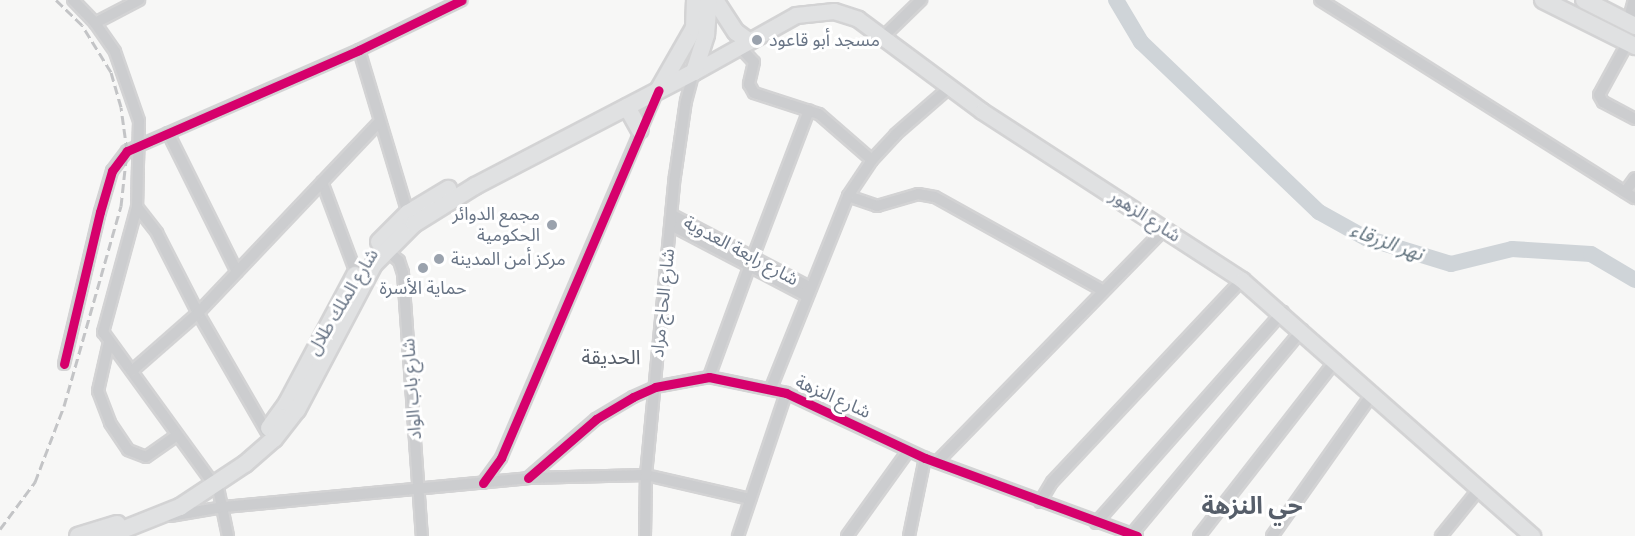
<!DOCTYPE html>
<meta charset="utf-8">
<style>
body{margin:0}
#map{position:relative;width:1635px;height:536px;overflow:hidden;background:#f7f7f6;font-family:"Archivo Narrow","Noto Sans Arabic",sans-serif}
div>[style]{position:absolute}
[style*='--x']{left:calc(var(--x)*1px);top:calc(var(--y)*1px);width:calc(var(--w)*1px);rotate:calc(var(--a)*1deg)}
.river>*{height:16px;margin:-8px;padding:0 8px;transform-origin:8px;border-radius:8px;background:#cfd4d8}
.roads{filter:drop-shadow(2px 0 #d3d3d4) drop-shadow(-2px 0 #d3d3d4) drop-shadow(0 2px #d3d3d4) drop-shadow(0 -2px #d3d3d4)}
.street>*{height:10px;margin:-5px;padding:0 5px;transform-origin:5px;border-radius:5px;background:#cccdcf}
.secondary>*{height:15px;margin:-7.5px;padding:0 7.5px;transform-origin:7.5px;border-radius:7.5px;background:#e0e1e2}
.primary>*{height:16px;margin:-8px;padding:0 8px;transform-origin:8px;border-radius:8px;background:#e0e1e2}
.rail>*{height:3px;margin-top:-1.5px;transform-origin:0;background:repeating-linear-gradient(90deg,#c3c4c6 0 9px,transparent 0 13.5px)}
.cycleway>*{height:9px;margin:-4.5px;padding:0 4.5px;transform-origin:4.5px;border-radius:4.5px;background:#d6006c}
.dots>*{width:16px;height:16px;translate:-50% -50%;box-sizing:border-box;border:3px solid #fff;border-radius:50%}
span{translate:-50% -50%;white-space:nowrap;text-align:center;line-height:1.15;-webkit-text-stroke:6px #fff;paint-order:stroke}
.poi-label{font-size:18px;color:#687485}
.left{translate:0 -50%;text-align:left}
.right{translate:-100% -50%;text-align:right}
.street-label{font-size:18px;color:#687485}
.water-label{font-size:20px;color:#647580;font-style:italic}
.neighbourhood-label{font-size:20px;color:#565e6a}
.district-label{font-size:24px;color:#565e6a;font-weight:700}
</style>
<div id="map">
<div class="river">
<i style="--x:1116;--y:0;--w:49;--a:59.2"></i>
<i style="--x:1141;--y:42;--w:246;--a:43.7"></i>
<i style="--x:1319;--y:212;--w:54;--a:29"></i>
<i style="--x:1366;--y:238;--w:89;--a:17"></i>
<i style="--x:1451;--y:264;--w:63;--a:-13.8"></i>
<i style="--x:1512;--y:249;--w:79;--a:3.6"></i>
<i style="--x:1591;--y:254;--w:51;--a:30.6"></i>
</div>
<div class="roads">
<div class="street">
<i style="--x:73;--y:0;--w:32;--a:46"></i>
<i style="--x:95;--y:23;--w:35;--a:55"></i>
<i style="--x:115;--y:52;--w:73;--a:70.8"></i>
<i style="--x:139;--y:121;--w:86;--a:91.3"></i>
<i style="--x:137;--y:207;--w:130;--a:105.2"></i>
<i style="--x:103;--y:332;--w:180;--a:54"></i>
<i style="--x:1320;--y:0;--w:372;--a:32.2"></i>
<i style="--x:1628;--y:22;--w:23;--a:-75"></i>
<i style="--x:95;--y:23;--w:50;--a:-27.6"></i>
<i style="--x:884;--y:36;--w:52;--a:-44.2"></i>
<i style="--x:1628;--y:42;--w:60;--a:118.7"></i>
<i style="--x:1599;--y:95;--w:8;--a:60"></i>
<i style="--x:1603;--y:102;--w:36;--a:28"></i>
<i style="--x:738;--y:45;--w:23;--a:47"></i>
<i style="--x:754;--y:62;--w:23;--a:103"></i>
<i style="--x:749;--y:84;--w:10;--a:61"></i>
<i style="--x:754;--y:93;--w:68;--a:17.9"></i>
<i style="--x:819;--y:114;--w:70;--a:41"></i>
<i style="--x:359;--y:50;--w:170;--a:73.3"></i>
<i style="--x:168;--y:133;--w:155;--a:63.6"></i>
<i style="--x:322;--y:182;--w:97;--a:69.5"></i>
<i style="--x:1625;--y:192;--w:17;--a:-54"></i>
<i style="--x:848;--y:196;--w:31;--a:19"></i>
<i style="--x:877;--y:206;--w:43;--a:-16.3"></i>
<i style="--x:918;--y:194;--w:17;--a:10"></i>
<i style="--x:935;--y:197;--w:191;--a:29.1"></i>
<i style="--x:137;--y:207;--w:33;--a:52"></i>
<i style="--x:157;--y:233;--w:90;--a:62.9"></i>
<i style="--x:198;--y:313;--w:136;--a:60"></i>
<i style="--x:672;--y:215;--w:155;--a:27.7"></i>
<i style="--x:671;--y:225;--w:153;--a:27.7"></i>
<i style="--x:386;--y:250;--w:17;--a:40"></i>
<i style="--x:399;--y:261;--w:13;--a:72"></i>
<i style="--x:403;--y:273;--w:264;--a:85.9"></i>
<i style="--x:753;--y:257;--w:157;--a:-69.1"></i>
<i style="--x:109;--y:342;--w:50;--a:102.7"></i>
<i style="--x:98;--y:391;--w:34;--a:69"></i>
<i style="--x:110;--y:423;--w:32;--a:56"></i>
<i style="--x:128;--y:450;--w:19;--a:21"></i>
<i style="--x:146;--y:457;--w:38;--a:-35"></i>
<i style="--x:64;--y:364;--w:156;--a:-76.7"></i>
<i style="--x:100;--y:212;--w:43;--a:-73.7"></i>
<i style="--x:112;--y:171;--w:25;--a:-53"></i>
<i style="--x:127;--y:151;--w:253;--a:-23.5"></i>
<i style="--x:359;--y:50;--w:114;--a:-25.9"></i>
<i style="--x:132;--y:371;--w:88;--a:-41.3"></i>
<i style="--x:198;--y:313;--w:263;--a:-46.5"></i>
<i style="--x:709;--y:377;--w:119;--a:-69.9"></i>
<i style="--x:771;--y:388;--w:207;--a:-68.1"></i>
<i style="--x:848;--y:196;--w:43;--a:-56.3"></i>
<i style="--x:872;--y:160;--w:35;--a:-47"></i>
<i style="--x:896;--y:134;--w:70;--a:-41"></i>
<i style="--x:937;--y:462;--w:327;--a:-45.7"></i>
<i style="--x:528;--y:478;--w:90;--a:-40.9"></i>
<i style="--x:596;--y:419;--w:43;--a:-30.7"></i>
<i style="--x:633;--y:397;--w:24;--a:-24"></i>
<i style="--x:655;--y:387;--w:55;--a:-10.5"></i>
<i style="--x:709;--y:377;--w:79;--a:11.7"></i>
<i style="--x:786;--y:393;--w:153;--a:25.1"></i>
<i style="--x:925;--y:458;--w:226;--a:20.2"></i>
<i style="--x:217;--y:483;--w:54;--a:78.3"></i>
<i style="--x:483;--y:483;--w:31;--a:-54"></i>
<i style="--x:501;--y:458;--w:400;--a:-66.9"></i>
<i style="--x:1040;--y:502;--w:23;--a:-59"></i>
<i style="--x:1052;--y:482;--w:277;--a:-46.8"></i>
<i style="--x:170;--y:516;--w:55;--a:-9.5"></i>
<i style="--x:224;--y:507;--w:305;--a:-5.4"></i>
<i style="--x:528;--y:478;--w:118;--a:-1.5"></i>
<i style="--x:646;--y:475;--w:107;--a:13"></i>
<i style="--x:1096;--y:523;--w:282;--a:-48.5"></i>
<i style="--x:1132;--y:534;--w:266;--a:-50.2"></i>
<i style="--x:645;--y:536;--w:61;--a:-89.1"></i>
<i style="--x:646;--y:475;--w:300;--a:-84.5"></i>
<i style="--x:675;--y:176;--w:76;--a:-81.7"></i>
<i style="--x:686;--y:101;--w:30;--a:-75"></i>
<i style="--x:738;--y:536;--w:151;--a:-71.4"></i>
<i style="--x:847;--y:536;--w:105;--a:-54.3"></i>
<i style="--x:909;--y:536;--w:80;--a:-78.4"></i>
<i style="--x:1199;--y:536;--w:223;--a:-52.1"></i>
<i style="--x:1272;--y:536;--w:175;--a:-54.8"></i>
<i style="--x:1441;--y:536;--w:60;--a:-51"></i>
</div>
<div class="secondary">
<i style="--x:694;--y:72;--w:117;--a:-29.2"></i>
<i style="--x:796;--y:15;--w:38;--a:-6"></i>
<i style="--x:834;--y:11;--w:25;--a:18"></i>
<i style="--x:858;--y:19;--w:154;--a:36.6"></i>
<i style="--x:982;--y:111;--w:310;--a:33"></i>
<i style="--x:1242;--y:280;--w:387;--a:41.4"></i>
</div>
<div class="primary">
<i style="--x:715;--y:0;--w:38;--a:57"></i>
<i style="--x:736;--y:32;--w:14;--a:36"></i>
<i style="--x:1543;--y:0;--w:103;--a:26.6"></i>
<i style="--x:1584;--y:0;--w:57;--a:27"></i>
<i style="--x:659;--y:89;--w:70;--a:-60.2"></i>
<i style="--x:694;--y:28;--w:28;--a:-88"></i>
<i style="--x:627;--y:107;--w:26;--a:61"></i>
<i style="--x:379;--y:242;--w:41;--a:-45"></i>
<i style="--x:408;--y:213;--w:47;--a:-31"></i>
<i style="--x:269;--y:428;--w:31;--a:-54"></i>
<i style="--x:287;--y:403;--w:145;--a:-62"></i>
<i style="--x:78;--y:536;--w:41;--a:-17.1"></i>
<i style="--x:107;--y:536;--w:79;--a:-21.7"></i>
<i style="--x:180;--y:507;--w:78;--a:-33.5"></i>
<i style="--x:245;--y:464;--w:38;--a:-41"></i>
<i style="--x:274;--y:439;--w:37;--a:-52"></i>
<i style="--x:297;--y:410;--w:165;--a:-62.2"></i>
<i style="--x:374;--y:264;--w:57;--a:-45"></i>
<i style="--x:414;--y:224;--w:72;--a:-31.9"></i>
<i style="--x:475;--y:186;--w:247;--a:-27.5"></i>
<i style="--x:694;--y:72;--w:40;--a:-72"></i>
<i style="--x:706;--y:34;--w:34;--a:-85"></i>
</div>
</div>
<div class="rail">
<i style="--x:0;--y:529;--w:59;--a:-53.3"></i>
<i style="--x:35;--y:482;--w:81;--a:-69.1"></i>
<i style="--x:64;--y:406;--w:208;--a:-74.1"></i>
<i style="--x:121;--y:206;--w:55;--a:-83.8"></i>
<i style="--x:127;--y:151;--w:44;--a:-97.8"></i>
<i style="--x:121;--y:107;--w:36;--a:-106"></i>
<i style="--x:111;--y:72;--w:55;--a:-121.7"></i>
<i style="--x:82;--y:25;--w:36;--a:-136"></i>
</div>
<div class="cycleway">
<i style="--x:64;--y:364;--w:156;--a:-76.7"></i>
<i style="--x:100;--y:212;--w:43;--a:-73.7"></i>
<i style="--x:112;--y:171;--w:25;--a:-53"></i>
<i style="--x:127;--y:151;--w:253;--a:-23.5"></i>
<i style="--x:359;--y:50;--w:114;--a:-25.9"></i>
<i style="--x:528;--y:478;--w:90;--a:-40.9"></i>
<i style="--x:596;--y:419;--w:43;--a:-30.7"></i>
<i style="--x:633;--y:397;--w:24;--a:-24"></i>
<i style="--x:655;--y:387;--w:55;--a:-10.5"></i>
<i style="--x:709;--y:377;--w:79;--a:11.7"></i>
<i style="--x:786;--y:393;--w:153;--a:25.1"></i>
<i style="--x:925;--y:458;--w:226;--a:20.2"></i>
<i style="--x:483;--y:483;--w:31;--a:-54"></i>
<i style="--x:501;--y:458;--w:400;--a:-66.8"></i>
</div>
<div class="dots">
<i style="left:757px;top:40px;background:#9aa2ad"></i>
<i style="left:552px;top:225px;background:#9aa2ad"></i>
<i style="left:439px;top:259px;background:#9aa2ad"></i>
<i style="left:423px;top:268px;background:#9aa2ad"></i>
</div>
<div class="poi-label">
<span class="left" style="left:769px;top:40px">مسجد أبو قاعود</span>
<span class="right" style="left:540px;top:225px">مجمع الدوائر<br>الحكومية</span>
<span class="left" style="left:451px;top:259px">مركز أمن المدينة</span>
<span style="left:423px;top:288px">حماية الأسرة</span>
</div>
<div class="street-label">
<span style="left:1145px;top:216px;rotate:33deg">شارع الزهور</span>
<span style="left:741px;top:251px;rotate:28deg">شارع رابعة العدوية</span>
<span style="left:343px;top:302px;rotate:-59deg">شارع الملك طلال</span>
<span style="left:663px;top:303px;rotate:-84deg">شارع الحاج مراد</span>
<span style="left:412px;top:389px;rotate:-94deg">شارع باب الواد</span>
<span style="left:833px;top:397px;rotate:24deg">شارع النزهة</span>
</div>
<div class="water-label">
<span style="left:1387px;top:241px;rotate:20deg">نهر الزرقاء</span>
</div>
<div class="neighbourhood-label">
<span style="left:611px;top:356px">الحديقة</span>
</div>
<div class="district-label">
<span style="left:1252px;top:506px">حي النزهة</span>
</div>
</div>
